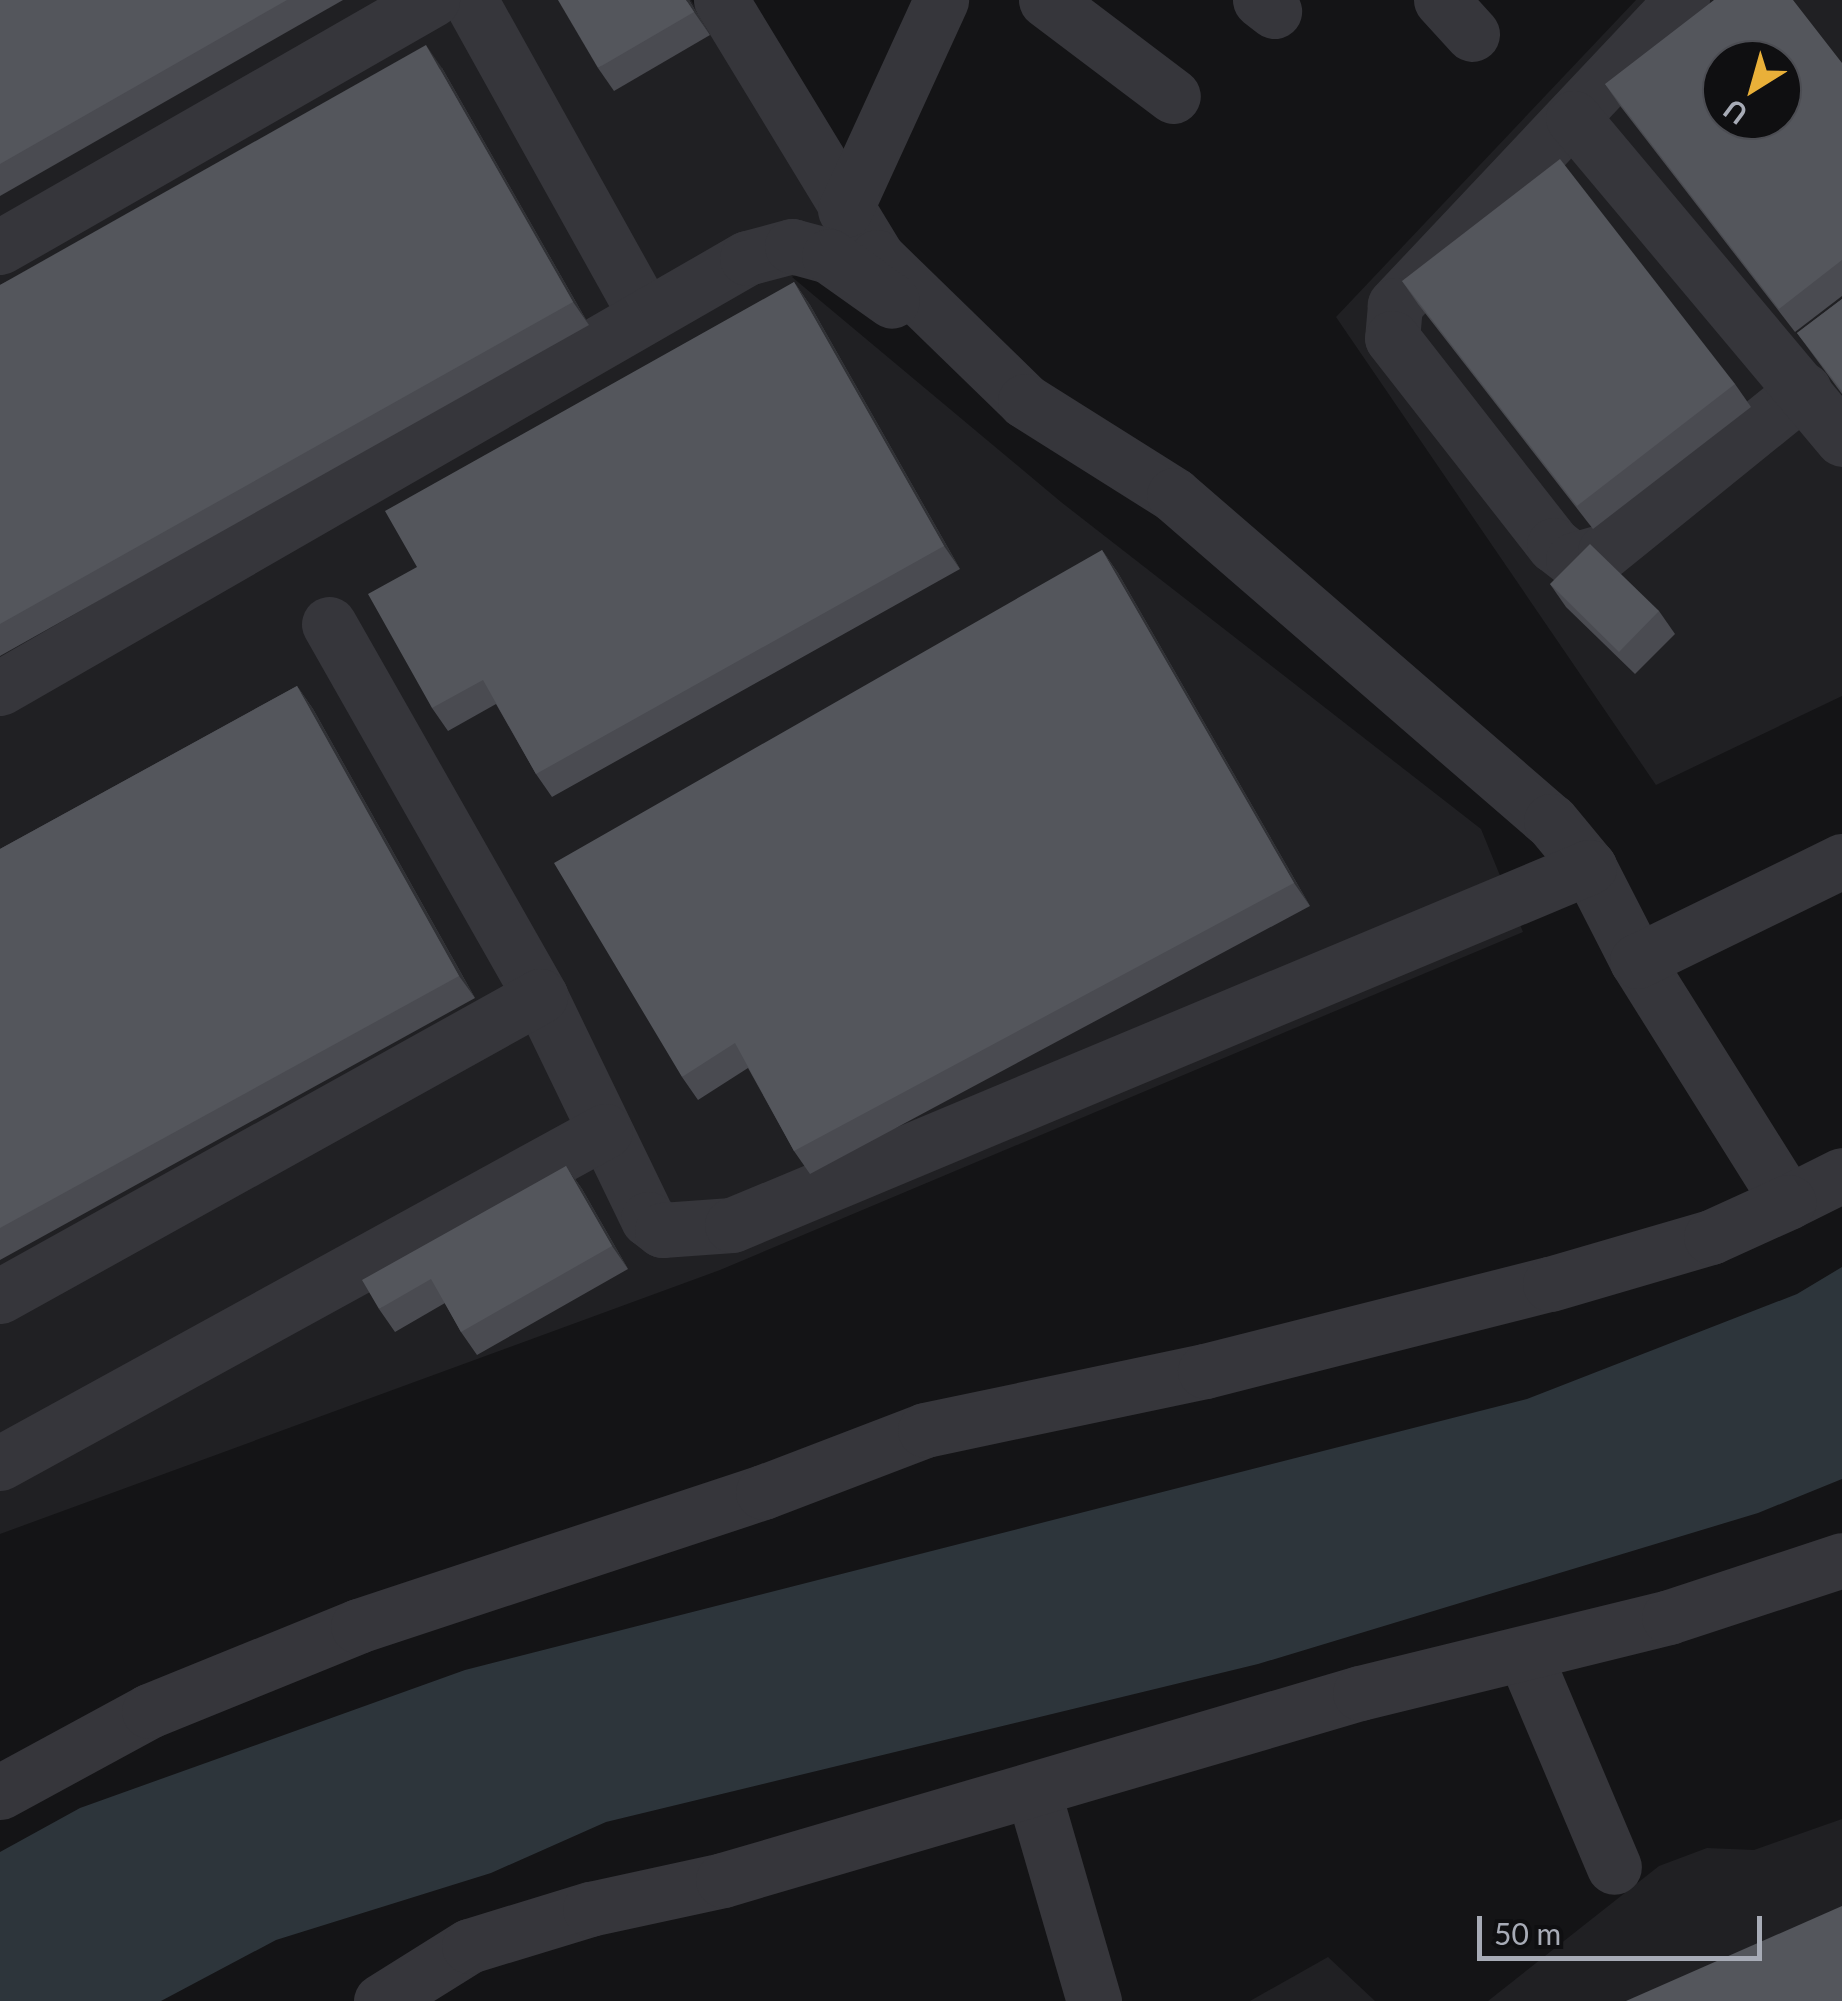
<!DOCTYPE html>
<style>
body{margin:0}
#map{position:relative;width:1842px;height:2001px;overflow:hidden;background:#141416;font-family:Lato,sans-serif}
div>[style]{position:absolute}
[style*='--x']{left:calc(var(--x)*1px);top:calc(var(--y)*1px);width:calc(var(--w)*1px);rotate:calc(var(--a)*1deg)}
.built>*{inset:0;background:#202023}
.water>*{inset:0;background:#2d353b}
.minor>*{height:55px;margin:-27.5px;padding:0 27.5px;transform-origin:27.5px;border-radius:27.5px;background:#36363b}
.wall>*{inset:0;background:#4a4b51}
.shaded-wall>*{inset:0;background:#303135}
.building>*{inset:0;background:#54565c}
span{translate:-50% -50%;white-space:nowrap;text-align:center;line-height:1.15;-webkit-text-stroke:8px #0f0f11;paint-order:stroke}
.north{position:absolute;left:1702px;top:40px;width:100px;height:100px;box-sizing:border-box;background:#0f0f11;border:2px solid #4c4d53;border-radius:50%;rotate:217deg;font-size:28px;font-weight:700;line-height:40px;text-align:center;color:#a7abb6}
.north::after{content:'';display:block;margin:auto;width:35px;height:45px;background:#e9b039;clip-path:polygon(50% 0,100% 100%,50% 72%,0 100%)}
.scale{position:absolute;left:1477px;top:1916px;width:285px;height:45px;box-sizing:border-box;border:5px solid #a7abb6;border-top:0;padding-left:12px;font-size:30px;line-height:35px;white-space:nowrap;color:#a7abb6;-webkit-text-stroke:8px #0f0f11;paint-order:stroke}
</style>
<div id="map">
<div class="built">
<i style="clip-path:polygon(0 0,691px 0,844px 250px,792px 277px,1061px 502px,1481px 829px,1523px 932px,720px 1270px,0 1534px)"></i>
<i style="clip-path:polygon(evenodd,1636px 0,1842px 0,1842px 696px,1656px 785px,1336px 317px,1636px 0,1722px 60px,1782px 60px,1782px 120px,1722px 120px,1722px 60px)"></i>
<i style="clip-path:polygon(1842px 1819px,1842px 2001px,1488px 2001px,1659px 1866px,1707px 1848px,1754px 1850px)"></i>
<i style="clip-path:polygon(1328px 1957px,1375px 2001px,1250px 2001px)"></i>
</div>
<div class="water">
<i style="clip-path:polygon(1842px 1267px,1842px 1479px,1758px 1513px,1258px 1664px,606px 1822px,491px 1873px,276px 1940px,161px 2001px,0 2001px,0 1852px,80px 1808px,465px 1670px,1527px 1399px,1797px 1294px)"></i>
</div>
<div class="minor">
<i style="--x:470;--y:0;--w:359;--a:60.9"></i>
<i style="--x:721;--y:0;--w:301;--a:58.7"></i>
<i style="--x:877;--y:257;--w:206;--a:44.2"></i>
<i style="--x:1025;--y:401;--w:176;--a:32.2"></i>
<i style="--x:1174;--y:495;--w:498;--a:40.9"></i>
<i style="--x:1551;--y:821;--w:60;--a:50.4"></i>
<i style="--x:1589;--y:867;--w:106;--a:62.9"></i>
<i style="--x:1637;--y:961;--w:284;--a:57.9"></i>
<i style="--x:1788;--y:1202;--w:60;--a:-26.6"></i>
<i style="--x:1046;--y:0;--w:159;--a:37.1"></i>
<i style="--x:1260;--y:0;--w:18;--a:38"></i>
<i style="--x:1441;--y:0;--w:46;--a:47.6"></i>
<i style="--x:1682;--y:0;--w:419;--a:133.3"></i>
<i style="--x:1395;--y:305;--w:33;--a:95"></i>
<i style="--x:1392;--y:338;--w:263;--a:52"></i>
<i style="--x:1554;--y:545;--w:24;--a:38"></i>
<i style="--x:1573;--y:560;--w:33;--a:-16"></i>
<i style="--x:1605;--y:551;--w:256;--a:-39"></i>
<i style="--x:1573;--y:118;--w:419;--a:50"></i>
<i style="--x:845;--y:210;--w:231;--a:-65.4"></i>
<i style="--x:0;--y:247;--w:498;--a:-29.8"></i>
<i style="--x:329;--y:624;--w:428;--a:60.4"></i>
<i style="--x:540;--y:996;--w:248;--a:64.2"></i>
<i style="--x:648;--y:1219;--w:18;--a:38"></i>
<i style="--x:662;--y:1230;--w:70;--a:-4.1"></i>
<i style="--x:732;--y:1225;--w:929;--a:-22.67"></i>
<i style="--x:0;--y:688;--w:862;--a:-29.93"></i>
<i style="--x:747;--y:258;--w:47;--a:-14.9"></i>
<i style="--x:792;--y:246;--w:38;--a:15"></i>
<i style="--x:829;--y:256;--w:77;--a:35.5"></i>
<i style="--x:1637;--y:961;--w:228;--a:-26"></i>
<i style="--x:0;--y:1296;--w:618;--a:-29.05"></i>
<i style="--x:0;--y:1463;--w:690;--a:-28.76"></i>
<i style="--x:1524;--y:1654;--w:231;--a:67.1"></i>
<i style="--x:1033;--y:1791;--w:219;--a:73.8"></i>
<i style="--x:0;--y:1792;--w:170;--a:-28.5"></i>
<i style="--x:149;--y:1711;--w:226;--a:-22.1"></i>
<i style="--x:358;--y:1626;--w:427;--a:-18.3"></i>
<i style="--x:763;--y:1492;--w:173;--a:-20.9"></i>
<i style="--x:925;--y:1430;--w:286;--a:-11.9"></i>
<i style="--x:1205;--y:1371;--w:356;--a:-14.2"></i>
<i style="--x:1550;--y:1284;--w:168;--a:-16.3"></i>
<i style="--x:1711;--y:1237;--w:85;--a:-24.4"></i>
<i style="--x:381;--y:2001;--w:104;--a:-32"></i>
<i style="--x:469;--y:1946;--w:127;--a:-17"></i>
<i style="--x:590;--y:1909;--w:136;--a:-12.3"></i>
<i style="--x:723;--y:1880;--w:664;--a:-16.36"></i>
<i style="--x:1360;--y:1693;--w:318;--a:-13.8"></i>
<i style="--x:1669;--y:1617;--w:182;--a:-18.2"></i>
</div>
<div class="wall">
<i style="clip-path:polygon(0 0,343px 0,0 196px)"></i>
<i style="clip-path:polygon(689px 0,710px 35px,614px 91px,598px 68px)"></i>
<i style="clip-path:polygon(1842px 63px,1842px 296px,1795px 332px,1621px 107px,1605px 84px)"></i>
<i style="clip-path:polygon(442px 68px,589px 325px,0 656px,0 285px)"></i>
<i style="clip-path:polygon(1402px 281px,1735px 384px,1751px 407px,1593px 529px,1418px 304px)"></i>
<i style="clip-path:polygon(794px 282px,810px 305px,960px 569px,552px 797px,536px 774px,496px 704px,448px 731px,432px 708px,417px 567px)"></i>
<i style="clip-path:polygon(1842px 299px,1842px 394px,1797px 333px)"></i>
<i style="clip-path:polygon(1102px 550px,1118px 573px,1310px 906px,810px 1174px,794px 1151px,748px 1068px,698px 1100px,682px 1077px)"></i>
<i style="clip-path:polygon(1550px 584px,1659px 611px,1675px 634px,1635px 674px,1566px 607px)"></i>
<i style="clip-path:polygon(297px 686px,313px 709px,475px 998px,0 1260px,0 849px)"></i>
<i style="clip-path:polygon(566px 1166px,582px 1189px,628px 1269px,477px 1355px,461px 1332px,445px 1303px,395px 1332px,379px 1309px)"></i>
</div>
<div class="shaded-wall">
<i style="clip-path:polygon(686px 0,689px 0,710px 35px,694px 12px)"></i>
<i style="clip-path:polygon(426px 45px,442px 68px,589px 325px,573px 302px)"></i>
<i style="clip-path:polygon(794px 282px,810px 305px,960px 569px,944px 546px)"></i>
<i style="clip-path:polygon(1102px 550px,1118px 573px,1310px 906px,1294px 883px)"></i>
<i style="clip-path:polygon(297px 686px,313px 709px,475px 998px,459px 976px)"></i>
<i style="clip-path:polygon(566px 1166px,582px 1189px,628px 1269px,612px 1246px)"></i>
</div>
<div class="building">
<i style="clip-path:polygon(0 0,287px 0,0 164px)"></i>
<i style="clip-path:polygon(558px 0,686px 0,694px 12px,598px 68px)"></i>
<i style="clip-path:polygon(evenodd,1714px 0,1793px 0,1842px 63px,1842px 260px,1779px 309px,1605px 84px,1714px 0,1722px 60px,1782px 60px,1782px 120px,1722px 120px,1722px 60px)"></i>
<i style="clip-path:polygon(426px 45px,573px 302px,0 624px,0 285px)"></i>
<i style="clip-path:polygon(1560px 159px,1735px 384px,1577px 506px,1402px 281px)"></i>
<i style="clip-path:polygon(794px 282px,944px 546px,536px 774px,483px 680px,432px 708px,368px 594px,417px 567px,385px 511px)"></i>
<i style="clip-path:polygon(1842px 299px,1842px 391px,1797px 333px)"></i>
<i style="clip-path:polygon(1590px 544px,1659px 611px,1619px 652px,1550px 584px)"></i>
<i style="clip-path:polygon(1102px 550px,1294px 883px,794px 1151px,735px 1043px,682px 1077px,554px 863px)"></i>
<i style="clip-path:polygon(297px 686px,459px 976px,0 1228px,0 849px)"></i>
<i style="clip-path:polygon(566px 1166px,612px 1246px,461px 1332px,431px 1279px,379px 1309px,362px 1280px)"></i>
<i style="clip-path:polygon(1842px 1906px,1842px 2001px,1626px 2001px)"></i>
</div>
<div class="north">U</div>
<div class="scale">50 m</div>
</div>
